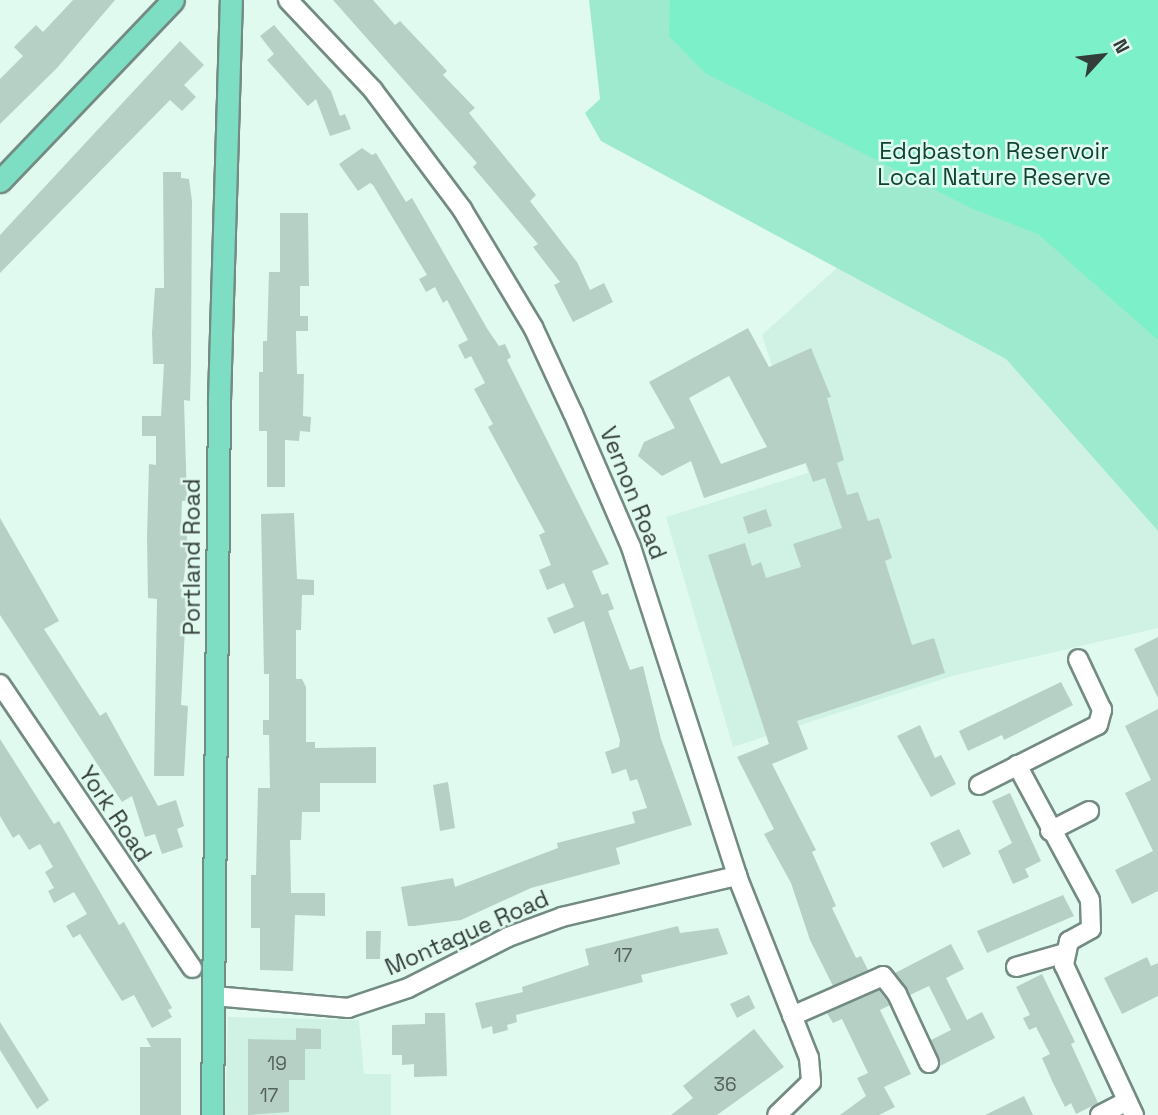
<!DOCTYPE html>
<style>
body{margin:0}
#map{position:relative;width:1158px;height:1115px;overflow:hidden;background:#e0faf0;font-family:"Space Grotesk",sans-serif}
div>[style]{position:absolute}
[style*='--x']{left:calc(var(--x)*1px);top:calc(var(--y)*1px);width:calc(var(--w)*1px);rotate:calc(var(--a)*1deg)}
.built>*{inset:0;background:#cff2e4}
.green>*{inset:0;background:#9eeace}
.water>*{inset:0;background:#7bf0c9}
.building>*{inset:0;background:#b7d0c6}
.roads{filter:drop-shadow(2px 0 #738b82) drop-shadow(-2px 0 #738b82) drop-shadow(0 2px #738b82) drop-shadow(0 -2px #738b82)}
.minor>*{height:18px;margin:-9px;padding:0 9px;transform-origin:9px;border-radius:9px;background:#fff}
.major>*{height:21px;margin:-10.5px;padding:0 10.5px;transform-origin:10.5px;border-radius:10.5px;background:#7ddec4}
span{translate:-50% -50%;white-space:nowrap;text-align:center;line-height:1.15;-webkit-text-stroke:5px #e0faf0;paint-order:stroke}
.number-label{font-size:19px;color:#54625c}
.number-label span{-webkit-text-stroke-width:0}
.park-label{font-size:23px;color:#0f4334}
.street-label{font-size:23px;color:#333d39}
.north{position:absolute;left:1067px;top:21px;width:70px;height:70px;-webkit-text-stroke:5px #e0faf0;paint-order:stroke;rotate:63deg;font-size:19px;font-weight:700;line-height:28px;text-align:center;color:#333d39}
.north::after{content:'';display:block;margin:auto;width:24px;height:32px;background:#333d39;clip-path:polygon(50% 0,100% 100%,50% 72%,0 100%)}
</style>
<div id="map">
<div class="built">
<i style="clip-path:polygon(838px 267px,1006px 359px,1158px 531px,1158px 628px,952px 676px,733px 747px,666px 517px,808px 473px,762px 335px)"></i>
<i style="clip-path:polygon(228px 1017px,359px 1020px,364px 1074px,391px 1074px,391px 1115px,225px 1115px)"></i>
</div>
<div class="green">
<i style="clip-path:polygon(589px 0,1158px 0,1158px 531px,1006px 359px,601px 141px,585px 113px,600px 99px)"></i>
</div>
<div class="water">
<i style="clip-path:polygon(670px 0,1158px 0,1158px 340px,1038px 234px,971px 208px,705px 73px,669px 36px)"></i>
</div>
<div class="building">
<i style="clip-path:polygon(73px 0,115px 0,57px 68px,0 124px,0 79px,23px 56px,14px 47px,36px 25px,43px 32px)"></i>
<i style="clip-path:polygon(333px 0,373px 0,395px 25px,400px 21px,436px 59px,447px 71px,443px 75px,475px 108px,469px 113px,536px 195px,530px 201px,577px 262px,590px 290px,604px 283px,613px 302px,573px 322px,554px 285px,560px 282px,533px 247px,538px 244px,473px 167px,477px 163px)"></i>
<i style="clip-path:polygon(274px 25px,331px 91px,340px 116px,345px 114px,351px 129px,330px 136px,316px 99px,308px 106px,267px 60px,274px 54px,260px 36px)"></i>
<i style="clip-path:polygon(180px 41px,204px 65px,184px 85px,196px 97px,182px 111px,170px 100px,0 273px,0 235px)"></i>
<i style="clip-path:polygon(362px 148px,372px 155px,376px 153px,406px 202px,412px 198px,488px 330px,499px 346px,505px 344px,511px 357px,507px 360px,609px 564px,592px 571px,602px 595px,608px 593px,614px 609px,608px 611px,630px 670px,643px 666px,661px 739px,692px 825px,616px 848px,620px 864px,531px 888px,461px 920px,414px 926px,408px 926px,401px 887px,453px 878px,455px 887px,558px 848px,557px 843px,635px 823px,632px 812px,647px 808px,637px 779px,630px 781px,626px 769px,612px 774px,605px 752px,619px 747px,620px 740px,584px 621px,554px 634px,547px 618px,574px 607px,564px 583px,547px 590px,539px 570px,551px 565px,539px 535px,545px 532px,488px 427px,493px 424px,474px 389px,485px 383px,471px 356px,465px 359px,458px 345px,468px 340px,447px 300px,443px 303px,435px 287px,426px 292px,419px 279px,427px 275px,373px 185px,370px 183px,358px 191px,339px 164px)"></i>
<i style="clip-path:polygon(163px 172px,181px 172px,181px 178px,189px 179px,192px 201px,191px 366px,190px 401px,184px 400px,187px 501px,182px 501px,181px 529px,186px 529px,188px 549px,182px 591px,187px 591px,181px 705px,188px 706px,184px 776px,154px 776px,157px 599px,148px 598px,147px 537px,149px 464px,156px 465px,156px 436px,142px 436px,142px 416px,161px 416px,164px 364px,153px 364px,152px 333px,155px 288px,164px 288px)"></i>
<i style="clip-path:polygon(280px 213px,308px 213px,309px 286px,300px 286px,300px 316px,308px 316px,308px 331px,296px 331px,297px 374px,304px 374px,303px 416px,311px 417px,310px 432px,300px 431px,299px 441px,285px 440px,285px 487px,267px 487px,267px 431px,259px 431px,259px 372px,263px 372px,263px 341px,267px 341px,269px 272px,280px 272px)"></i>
<i style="clip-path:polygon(evenodd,748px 328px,769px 367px,811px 348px,831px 397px,827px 398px,844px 460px,837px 463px,847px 495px,858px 492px,868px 521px,879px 518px,892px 558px,885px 561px,912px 645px,934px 638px,945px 673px,797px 721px,808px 749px,772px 764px,816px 850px,812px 852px,836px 906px,832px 908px,856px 958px,861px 956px,868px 970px,833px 986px,810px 940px,791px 883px,764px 834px,774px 829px,737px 757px,769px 744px,708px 555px,745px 543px,752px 566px,761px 562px,766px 578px,801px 567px,793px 544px,842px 528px,825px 478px,813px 482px,806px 463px,704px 498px,691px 461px,662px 476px,638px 456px,644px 442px,675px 428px,649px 382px,748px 328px,729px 376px,767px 447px,721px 464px,689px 398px,729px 376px)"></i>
<i style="clip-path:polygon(766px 509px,772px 526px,748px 534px,743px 517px)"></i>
<i style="clip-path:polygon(294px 513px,297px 579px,314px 580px,314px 595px,302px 595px,301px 630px,296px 630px,296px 679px,302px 679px,306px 687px,306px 742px,315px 742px,315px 748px,376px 747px,376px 783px,320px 783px,320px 812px,302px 812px,301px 840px,290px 840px,291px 893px,325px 893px,325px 916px,295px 915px,293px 971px,260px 970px,260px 928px,251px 928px,251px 875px,256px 875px,258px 788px,270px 788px,269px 735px,263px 735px,263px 720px,269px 720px,269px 674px,264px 674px,261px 514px)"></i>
<i style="clip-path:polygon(0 518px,59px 621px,44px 629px,100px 716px,106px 712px,158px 806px,176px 800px,184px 826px,177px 829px,183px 847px,162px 854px,155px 834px,145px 837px,132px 796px,122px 802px,0 615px)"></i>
<i style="clip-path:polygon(1158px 637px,1158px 698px,1134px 649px)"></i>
<i style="clip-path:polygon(1061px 682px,1073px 705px,1004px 740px,1002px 735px,968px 751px,959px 731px)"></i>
<i style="clip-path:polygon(1158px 709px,1158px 891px,1132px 904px,1115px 870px,1153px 851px,1125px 793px,1151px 780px,1125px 726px)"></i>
<i style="clip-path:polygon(920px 725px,935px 758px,941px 755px,956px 784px,931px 797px,897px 736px)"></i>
<i style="clip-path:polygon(0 739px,54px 824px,59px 821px,119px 925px,124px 922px,172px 1008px,168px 1010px,172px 1017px,152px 1028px,134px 995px,122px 1001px,80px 934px,73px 938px,66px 926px,87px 914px,74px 892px,54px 903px,48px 891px,54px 888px,45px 872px,53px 867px,40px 844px,29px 850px,19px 834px,13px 838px,0 816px)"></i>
<i style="clip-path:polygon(448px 782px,455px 828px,440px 831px,433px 785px)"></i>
<i style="clip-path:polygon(1010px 793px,1041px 861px,1025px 869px,1029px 877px,1013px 884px,998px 851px,1012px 843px,992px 801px)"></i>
<i style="clip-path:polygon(959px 829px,971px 854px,943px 868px,930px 843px)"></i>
<i style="clip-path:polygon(1063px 895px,1074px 916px,987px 953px,977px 931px)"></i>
<i style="clip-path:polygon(678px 926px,680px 933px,718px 928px,728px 954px,641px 975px,643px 982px,516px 1015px,517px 1022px,507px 1025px,508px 1030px,493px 1034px,492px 1026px,482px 1029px,475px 1003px,523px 992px,522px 987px,589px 965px,585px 949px)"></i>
<i style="clip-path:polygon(366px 931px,381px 931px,380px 959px,366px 959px)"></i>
<i style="clip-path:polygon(951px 944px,964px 969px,946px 978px,967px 1020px,982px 1012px,995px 1038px,940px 1066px,931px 1040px,951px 1030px,929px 986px,910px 995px,895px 973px)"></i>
<i style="clip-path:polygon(1147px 957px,1151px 966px,1158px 963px,1158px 996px,1122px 1014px,1104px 978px)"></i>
<i style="clip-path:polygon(1042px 974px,1075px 1042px,1071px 1044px,1098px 1103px,1076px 1114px,1071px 1103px,1065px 1107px,1053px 1083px,1042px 1058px,1050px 1054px,1036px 1027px,1029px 1030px,1023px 1018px,1030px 1015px,1016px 987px)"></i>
<i style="clip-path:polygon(879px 990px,890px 1005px,880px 1010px,911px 1074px,884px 1087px,895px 1107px,879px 1115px,840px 1115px,866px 1096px,857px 1078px,868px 1073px,842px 1019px,833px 1023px,827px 1013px)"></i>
<i style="clip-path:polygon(749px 995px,755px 1008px,737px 1018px,730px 1004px)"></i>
<i style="clip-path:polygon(425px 1013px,445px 1013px,447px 1076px,414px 1077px,414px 1064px,402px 1065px,402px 1055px,392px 1055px,392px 1025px,425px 1024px)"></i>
<i style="clip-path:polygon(0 1022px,49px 1100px,37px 1109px,0 1050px)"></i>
<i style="clip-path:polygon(296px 1028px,321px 1029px,321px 1049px,305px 1049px,305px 1080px,289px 1080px,289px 1112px,248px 1115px,248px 1039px,296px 1040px)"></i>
<i style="clip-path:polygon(754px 1029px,784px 1067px,717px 1115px,671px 1115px,693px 1098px,683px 1086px)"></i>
<i style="clip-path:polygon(146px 1038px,181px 1038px,181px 1115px,140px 1115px,140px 1047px,151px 1047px)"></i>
<i style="clip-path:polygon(1024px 1096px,1033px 1115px,985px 1115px)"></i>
</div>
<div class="roads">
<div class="minor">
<i style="--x:288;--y:0;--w:124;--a:46.6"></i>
<i style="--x:373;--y:90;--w:149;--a:53.2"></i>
<i style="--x:462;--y:209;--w:138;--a:59"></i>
<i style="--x:533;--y:327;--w:95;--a:65.1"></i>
<i style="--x:573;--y:413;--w:146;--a:66.6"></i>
<i style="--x:631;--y:547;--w:346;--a:72.1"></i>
<i style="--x:737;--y:876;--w:196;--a:68.4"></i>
<i style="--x:809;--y:1058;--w:24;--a:85"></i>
<i style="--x:811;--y:1082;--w:47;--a:135.9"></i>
<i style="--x:0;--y:684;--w:343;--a:55.9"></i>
<i style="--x:1017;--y:765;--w:153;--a:61.6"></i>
<i style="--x:1090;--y:900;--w:29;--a:88"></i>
<i style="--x:1091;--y:929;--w:25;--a:151"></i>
<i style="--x:1069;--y:941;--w:25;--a:102"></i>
<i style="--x:1064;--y:965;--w:166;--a:65"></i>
<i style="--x:979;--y:785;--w:133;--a:-26.8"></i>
<i style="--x:1098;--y:725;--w:16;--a:-75"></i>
<i style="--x:1102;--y:710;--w:56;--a:-115.2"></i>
<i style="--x:1050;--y:831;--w:44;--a:-27.1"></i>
<i style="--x:1016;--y:967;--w:51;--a:-15.9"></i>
<i style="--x:214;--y:996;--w:135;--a:5.1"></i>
<i style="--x:348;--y:1008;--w:63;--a:-18.4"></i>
<i style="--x:408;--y:988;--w:112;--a:-27"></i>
<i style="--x:508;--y:937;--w:58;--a:-20.3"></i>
<i style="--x:562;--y:917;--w:180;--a:-13.2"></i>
<i style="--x:792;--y:1016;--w:99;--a:-23.7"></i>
<i style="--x:883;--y:976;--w:23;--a:52"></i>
<i style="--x:897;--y:994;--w:76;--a:65.1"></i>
<i style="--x:1100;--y:1115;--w:30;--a:-27"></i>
</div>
<div class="major">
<i style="--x:0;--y:181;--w:250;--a:-46.3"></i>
<i style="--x:212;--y:1115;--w:715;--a:-89.44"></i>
<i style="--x:219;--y:400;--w:400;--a:-88.3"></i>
</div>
</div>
<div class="number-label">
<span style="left:623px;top:956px">17</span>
<span style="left:277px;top:1064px">19</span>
<span style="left:725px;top:1085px">36</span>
<span style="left:269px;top:1096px">17</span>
</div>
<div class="park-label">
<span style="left:994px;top:164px">Edgbaston Reservoir<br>Local Nature Reserve</span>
</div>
<div class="street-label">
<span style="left:633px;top:493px;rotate:68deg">Vernon Road</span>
<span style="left:192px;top:557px;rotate:-90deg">Portland Road</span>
<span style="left:115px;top:814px;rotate:56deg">York Road</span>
<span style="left:467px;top:933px;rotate:-24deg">Montague Road</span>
</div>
<div class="north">N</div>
</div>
